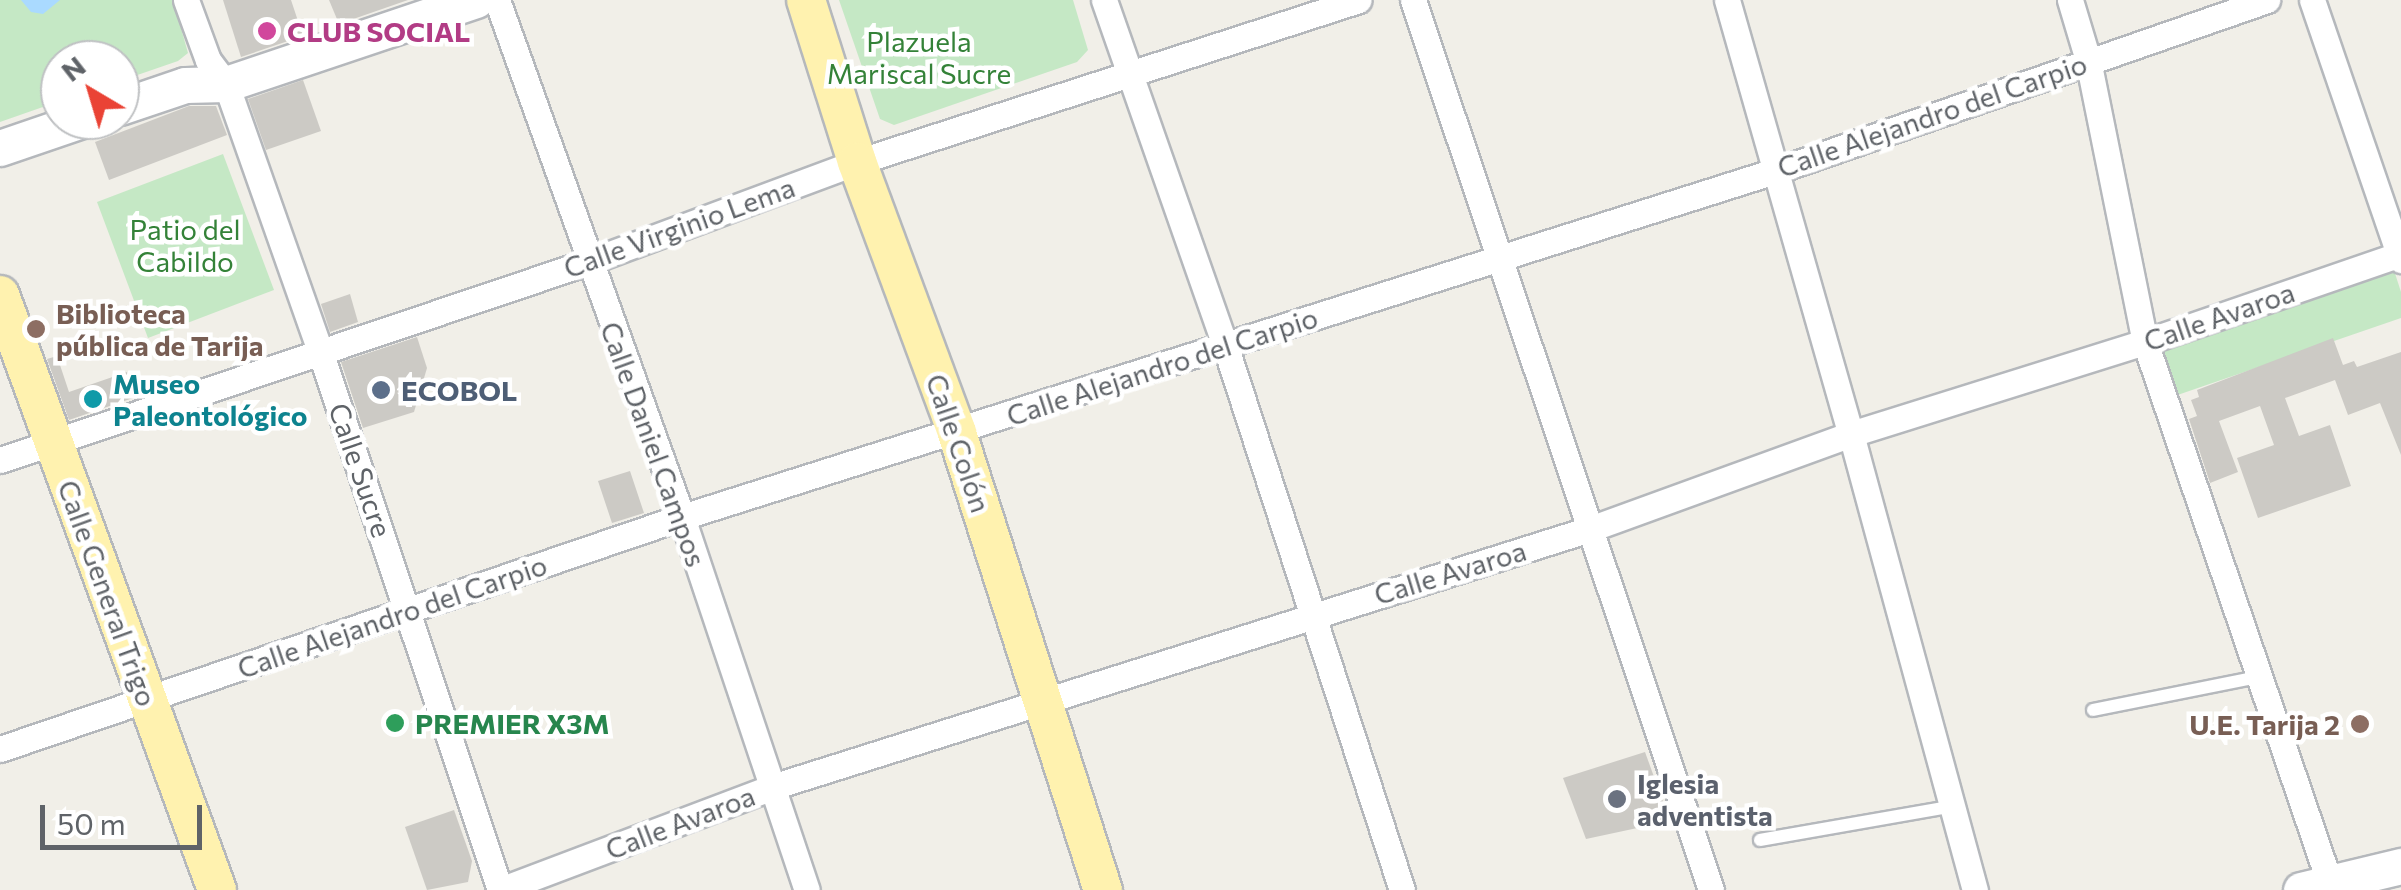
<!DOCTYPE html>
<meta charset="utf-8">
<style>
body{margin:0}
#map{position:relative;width:2401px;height:890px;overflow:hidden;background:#f1efe8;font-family:Commissioner,sans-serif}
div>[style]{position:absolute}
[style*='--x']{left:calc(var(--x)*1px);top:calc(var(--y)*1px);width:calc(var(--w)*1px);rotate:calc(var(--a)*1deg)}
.green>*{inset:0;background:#c5e8c5}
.water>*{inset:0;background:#aadaff}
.building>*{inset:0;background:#cccac5}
.roads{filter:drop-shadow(2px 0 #b5b8bc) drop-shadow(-2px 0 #b5b8bc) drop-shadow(0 2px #b5b8bc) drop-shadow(0 -2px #b5b8bc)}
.lane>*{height:12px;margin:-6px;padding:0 6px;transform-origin:6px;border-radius:6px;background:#fff}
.street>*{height:25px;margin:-12.5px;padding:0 12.5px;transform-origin:12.5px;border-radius:12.5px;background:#fff}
.secondary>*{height:35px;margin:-17.5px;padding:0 17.5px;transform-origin:17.5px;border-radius:17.5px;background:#fff}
.primary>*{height:38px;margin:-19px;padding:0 19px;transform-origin:19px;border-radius:19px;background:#fff2af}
.dots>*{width:28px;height:28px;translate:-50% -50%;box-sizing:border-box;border:5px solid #fff;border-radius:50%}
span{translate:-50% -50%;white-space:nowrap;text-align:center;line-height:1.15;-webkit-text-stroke:9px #fff;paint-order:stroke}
.hotel-label{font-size:28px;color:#b23c85;font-weight:700}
.left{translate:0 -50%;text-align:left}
.park-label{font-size:28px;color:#348238}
.street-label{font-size:28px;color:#5f6368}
.education-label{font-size:28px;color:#785e54;font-weight:700}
.right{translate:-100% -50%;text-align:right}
.culture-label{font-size:28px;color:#0d838f;font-weight:700}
.service-label{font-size:28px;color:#4e5e75;font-weight:700}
.leisure-label{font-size:28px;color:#27864d;font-weight:700}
.worship-label{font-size:28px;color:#5b616d;font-weight:700}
.north{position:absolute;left:40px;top:40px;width:100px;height:100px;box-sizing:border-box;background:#fff;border:2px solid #bfc1c3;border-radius:50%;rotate:322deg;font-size:28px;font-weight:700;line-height:40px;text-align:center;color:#5f6368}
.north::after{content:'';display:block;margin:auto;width:35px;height:45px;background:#ea4335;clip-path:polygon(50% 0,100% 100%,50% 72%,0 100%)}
.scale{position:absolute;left:40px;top:805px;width:162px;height:45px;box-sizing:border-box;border:5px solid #5f6368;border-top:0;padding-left:12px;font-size:30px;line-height:35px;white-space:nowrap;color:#5f6368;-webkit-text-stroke:8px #fff;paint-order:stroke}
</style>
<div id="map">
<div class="green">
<i style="clip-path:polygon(0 0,173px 0,188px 53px,178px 61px,120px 81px,120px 60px,60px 60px,60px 101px,0 122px)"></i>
<i style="clip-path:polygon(839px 0,1073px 0,1088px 50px,1077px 62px,894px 125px,880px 119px)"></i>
<i style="clip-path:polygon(223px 154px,274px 290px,148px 338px,97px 202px)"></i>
<i style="clip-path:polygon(2391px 261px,2401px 292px,2401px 318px,2163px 400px,2149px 344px)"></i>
</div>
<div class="water">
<i style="clip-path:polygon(21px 0,60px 0,43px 14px,31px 12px)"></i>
</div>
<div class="building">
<i style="clip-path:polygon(223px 0,291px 0,303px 36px,241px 57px)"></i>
<i style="clip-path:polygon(329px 0,408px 0,339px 24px)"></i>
<i style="clip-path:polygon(303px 80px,321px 131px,266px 150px,248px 99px)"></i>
<i style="clip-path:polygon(189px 106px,216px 106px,227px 135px,109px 180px,95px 142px)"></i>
<i style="clip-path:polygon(350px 294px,358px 322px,330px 332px,321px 304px)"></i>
<i style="clip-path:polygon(417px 337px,427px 368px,414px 412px,363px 428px,341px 362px)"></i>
<i style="clip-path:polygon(2333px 338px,2343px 365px,2354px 361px,2357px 367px,2401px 352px,2401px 455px,2380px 403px,2348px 415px,2335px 380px,2285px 398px,2299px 436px,2330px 425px,2351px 486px,2258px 518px,2237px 458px,2274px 445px,2260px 406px,2219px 421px,2238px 472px,2210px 483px,2189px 419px,2197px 416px,2191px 400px,2199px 397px,2197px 390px)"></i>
<i style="clip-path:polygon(57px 356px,69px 392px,127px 372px,136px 397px,69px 420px,47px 359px)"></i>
<i style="clip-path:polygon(630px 471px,644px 513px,612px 523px,598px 481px)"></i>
<i style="clip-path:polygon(1645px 752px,1670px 821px,1586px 839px,1563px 778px)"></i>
<i style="clip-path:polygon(454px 810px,472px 861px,468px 882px,427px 890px,405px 827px)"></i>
</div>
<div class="roads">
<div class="lane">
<i style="--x:2093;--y:710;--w:168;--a:-11.3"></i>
<i style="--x:1760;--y:840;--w:192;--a:-9.9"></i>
</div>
<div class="street">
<i style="--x:186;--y:0;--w:64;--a:69.9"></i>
<i style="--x:208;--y:60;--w:30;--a:53"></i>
<i style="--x:226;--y:84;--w:283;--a:70.6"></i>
<i style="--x:320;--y:351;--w:568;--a:71.53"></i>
<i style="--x:497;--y:0;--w:549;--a:70.31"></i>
<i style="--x:682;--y:517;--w:393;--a:71.5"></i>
<i style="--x:1104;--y:0;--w:366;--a:70.7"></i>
<i style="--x:1225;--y:345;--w:573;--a:72.01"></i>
<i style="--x:1413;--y:0;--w:939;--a:71.49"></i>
<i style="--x:1727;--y:0;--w:451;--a:74.1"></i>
<i style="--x:1851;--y:434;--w:473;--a:74.8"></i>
<i style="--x:2070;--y:0;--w:63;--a:73.3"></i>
<i style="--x:2088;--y:60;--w:288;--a:78.6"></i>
<i style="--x:2145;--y:342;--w:573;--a:71.15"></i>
<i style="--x:2312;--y:0;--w:275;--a:71.1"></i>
<i style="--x:0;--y:460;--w:620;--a:-18.61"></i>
<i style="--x:588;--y:262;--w:287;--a:-20.4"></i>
<i style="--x:857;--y:162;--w:527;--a:-17.89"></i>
<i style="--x:0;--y:749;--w:720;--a:-18.79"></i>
<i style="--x:682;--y:517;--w:1150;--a:-17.57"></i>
<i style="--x:1778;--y:170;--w:518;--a:-19.17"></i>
<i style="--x:500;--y:890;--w:291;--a:-20.7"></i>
<i style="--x:772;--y:787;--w:858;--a:-17.51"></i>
<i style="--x:1590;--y:529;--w:278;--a:-20"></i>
<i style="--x:1851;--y:434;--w:308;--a:-17.4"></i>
<i style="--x:2145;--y:342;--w:271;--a:-19"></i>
</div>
<div class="secondary">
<i style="--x:120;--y:107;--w:69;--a:-18.7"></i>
<i style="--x:185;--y:85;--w:41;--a:-1.4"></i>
<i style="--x:226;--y:84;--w:264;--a:-18.6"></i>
<i style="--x:0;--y:148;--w:87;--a:-18.9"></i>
<i style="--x:2301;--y:890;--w:103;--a:-13.5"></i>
</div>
<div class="primary">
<i style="--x:806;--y:0;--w:170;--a:72.5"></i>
<i style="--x:857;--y:162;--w:289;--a:69.7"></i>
<i style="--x:957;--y:433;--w:480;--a:72.3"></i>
<i style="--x:0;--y:295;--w:633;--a:69.96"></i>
</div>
</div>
<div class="dots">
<i style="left:267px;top:31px;background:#d1479c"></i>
<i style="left:36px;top:329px;background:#8d6e63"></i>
<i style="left:381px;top:390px;background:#5c6f8a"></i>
<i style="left:93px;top:399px;background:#0f9aa8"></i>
<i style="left:395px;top:723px;background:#2e9e5b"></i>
<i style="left:2360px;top:724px;background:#8d6e63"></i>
<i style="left:1617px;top:799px;background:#6b7280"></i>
</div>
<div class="hotel-label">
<span class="left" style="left:287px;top:31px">CLUB SOCIAL</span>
</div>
<div class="park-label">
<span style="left:919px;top:57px">Plazuela<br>Mariscal Sucre</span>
<span style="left:185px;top:245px">Patio del<br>Cabildo</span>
</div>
<div class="street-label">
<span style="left:1932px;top:115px;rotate:-19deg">Calle Alejandro del Carpio</span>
<span style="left:679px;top:227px;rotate:-20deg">Calle Virginio Lema</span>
<span style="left:2219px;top:316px;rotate:-19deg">Calle Avaroa</span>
<span style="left:1162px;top:366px;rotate:-18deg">Calle Alejandro del Carpio</span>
<span style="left:959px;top:443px;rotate:71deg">Calle Colón</span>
<span style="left:654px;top:444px;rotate:70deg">Calle Daniel Campos</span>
<span style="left:361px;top:470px;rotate:71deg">Calle Sucre</span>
<span style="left:1450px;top:572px;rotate:-17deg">Calle Avaroa</span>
<span style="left:108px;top:593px;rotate:70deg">Calle General Trigo</span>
<span style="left:392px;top:616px;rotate:-19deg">Calle Alejandro del Carpio</span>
<span style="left:680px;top:822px;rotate:-21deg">Calle Avaroa</span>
</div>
<div class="education-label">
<span class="left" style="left:56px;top:329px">Biblioteca<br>pública de Tarija</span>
<span class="right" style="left:2340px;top:724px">U.E. Tarija 2</span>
</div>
<div class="culture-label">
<span class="left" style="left:113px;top:399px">Museo<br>Paleontológico</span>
</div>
<div class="service-label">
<span class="left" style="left:401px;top:390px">ECOBOL</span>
</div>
<div class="leisure-label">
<span class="left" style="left:415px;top:723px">PREMIER X3M</span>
</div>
<div class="worship-label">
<span class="left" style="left:1637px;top:799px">Iglesia<br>adventista</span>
</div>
<div class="north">N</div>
<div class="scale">50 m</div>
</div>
